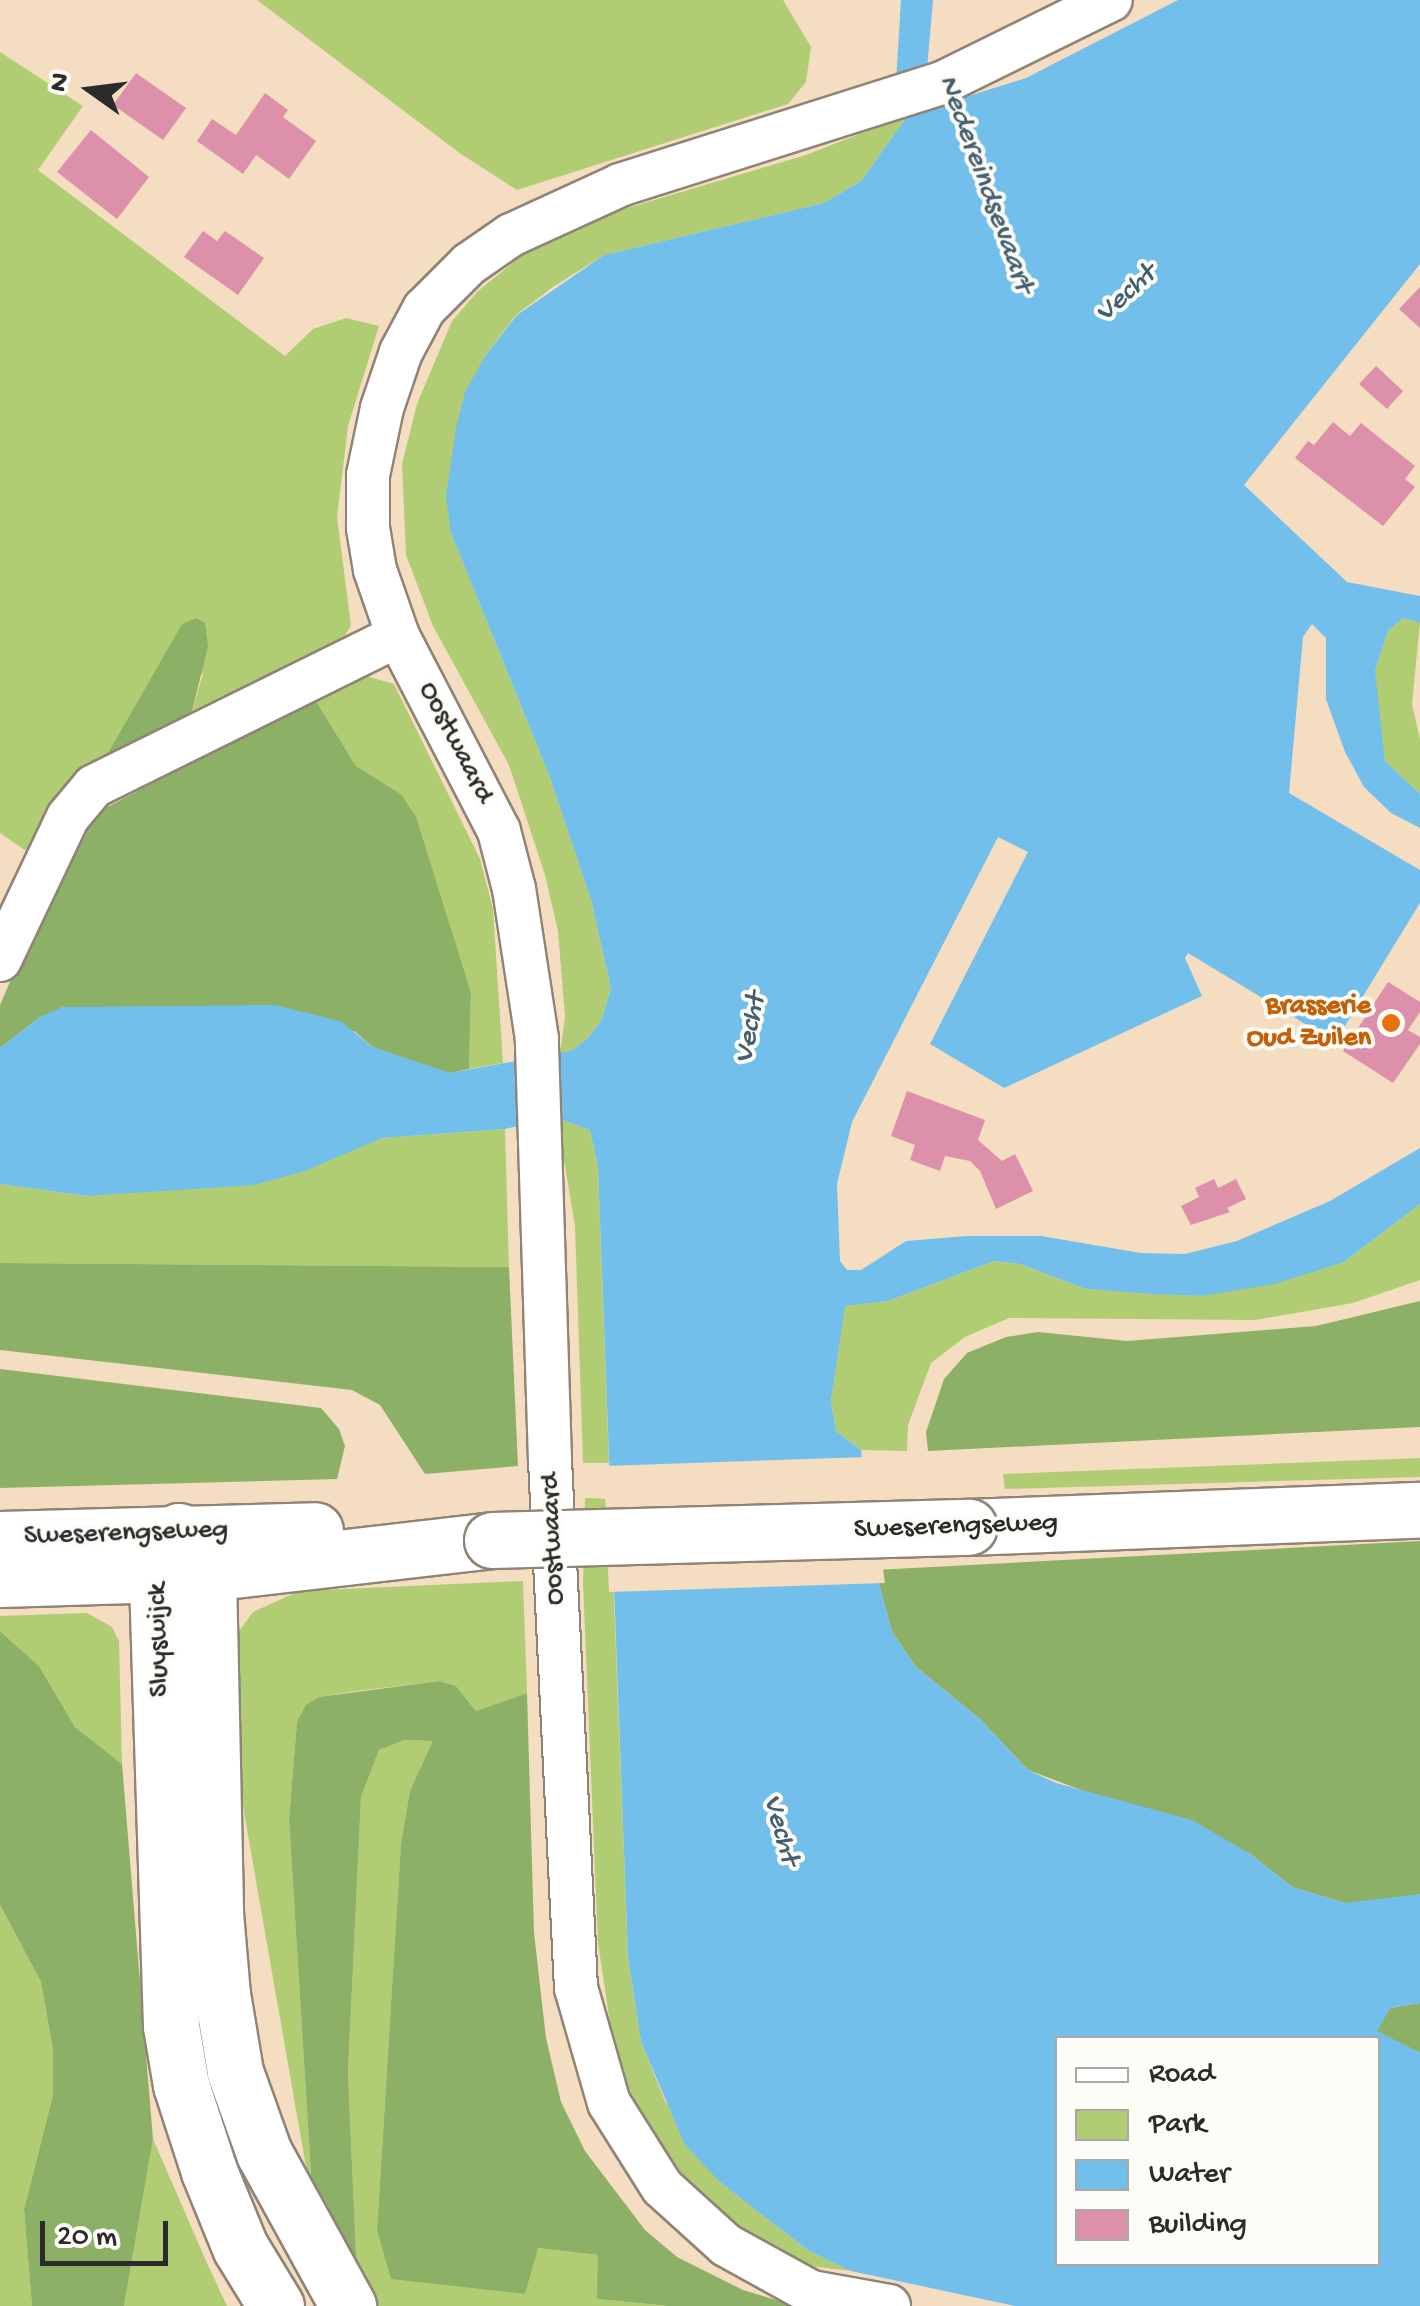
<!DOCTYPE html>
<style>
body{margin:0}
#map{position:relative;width:1420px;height:2306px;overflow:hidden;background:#f5ddc1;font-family:"Gochi Hand",sans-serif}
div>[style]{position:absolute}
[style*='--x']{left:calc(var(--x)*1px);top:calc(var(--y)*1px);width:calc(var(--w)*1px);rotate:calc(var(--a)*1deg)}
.green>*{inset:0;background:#b0cd73}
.forest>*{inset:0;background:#8cb065}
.water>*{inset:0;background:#72bfec}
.pier>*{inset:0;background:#f5ddc1}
.building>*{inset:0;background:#dd90a9}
.roads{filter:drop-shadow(2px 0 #908476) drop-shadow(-2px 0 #908476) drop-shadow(0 2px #908476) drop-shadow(0 -2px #908476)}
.minor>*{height:42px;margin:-21px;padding:0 21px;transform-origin:21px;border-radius:21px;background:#fff}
.secondary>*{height:55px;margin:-27.5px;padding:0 27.5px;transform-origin:27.5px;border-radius:27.5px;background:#fff}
.bridges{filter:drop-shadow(2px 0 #908476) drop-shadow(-2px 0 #908476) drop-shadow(0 2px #908476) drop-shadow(0 -2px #908476)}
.secondary-bridge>*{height:55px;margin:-27.5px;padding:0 27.5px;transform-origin:27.5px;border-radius:27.5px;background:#fff}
.dots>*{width:28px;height:28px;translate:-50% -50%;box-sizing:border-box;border:5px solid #fdfcf7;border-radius:50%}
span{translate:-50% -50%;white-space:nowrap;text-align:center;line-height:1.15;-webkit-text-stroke:8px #fdfcf7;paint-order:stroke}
.street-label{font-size:28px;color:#2b2b2b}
.food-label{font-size:28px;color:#c56008;font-weight:700}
.right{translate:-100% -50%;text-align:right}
.water-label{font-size:30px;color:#445f6f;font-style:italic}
.legend{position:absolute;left:1055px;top:2036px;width:325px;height:230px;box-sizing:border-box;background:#fdfcf7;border:2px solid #a9a8a5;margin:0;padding:12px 18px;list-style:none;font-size:30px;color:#2b2b2b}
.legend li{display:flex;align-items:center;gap:20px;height:50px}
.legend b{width:50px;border:2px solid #a9a8a5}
.north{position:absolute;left:40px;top:40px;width:100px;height:100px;-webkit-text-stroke:8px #fdfcf7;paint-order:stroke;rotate:284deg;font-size:28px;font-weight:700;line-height:40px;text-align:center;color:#2b2b2b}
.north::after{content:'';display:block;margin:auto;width:35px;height:45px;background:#2b2b2b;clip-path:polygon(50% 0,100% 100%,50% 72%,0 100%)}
.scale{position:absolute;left:40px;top:2221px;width:128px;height:45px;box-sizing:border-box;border:5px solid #2b2b2b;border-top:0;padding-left:12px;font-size:30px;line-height:35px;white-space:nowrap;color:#2b2b2b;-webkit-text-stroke:8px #fdfcf7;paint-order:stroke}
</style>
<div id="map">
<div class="green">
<i style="clip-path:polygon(257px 0,783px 0,811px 47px,806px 82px,788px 104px,517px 190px,461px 154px)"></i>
<i style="clip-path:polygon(0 52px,83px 106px,38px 170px,285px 356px,313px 329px,346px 318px,379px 326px,348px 426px,337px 517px,351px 626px,341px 641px,190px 720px,203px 673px,99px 769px,32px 855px,0 833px)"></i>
<i style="clip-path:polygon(908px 115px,861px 181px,824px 203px,604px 255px,553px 287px,516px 315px,485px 356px,456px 428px,451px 533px,549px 775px,591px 900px,611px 988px,602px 1019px,588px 1038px,571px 1051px,560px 1054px,565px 1016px,558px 931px,545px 875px,509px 765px,433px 626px,406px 555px,402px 464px,417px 404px,452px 321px,478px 291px,535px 245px,583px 221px,806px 155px)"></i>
<i style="clip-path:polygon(1403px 618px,1420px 623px,1412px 704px,1420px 739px,1420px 794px,1385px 761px,1377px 723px,1375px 670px,1388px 631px)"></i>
<i style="clip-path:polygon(359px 674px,394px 684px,480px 859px,493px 909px,503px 1063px,469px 1069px,471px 993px,401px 794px,356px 766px,314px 698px)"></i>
<i style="clip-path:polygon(557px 1118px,590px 1130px,598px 1166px,609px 1463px,583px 1463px,575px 1226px)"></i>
<i style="clip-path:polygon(505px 1129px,509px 1267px,0 1263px,0 1184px,87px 1196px,348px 1151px,382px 1138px)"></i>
<i style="clip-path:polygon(1420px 1204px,1420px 1280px,1353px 1303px,1255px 1320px,1009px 1318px,965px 1337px,931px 1363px,908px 1425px,907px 1451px,861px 1450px,836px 1431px,831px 1401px,844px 1306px,888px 1301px,994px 1261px,1020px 1264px,1086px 1289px,1201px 1296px,1344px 1262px)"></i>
<i style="clip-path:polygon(1420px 1458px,1420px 1477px,1005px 1489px,1003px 1474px)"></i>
<i style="clip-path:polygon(585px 1498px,610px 1499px,628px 1957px,641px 2042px,665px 2101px,721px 2183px,809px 2251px,851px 2271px,810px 2266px,747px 2233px,688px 2188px,638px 2112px,614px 2049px,598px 1943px,583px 1583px)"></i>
<i style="clip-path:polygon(523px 1581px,527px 1693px,476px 1711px,456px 1686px,439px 1681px,357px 1691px,319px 1697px,297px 1722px,289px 1821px,313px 2207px,223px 1692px,228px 1646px,253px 1612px,299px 1591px)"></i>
<i style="clip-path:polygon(87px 1613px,112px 1627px,119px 1641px,122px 1764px,75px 1727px,39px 1666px,0 1631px,0 1616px)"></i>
<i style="clip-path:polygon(405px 1740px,436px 1741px,410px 1791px,401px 1843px,377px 2230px,525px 2294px,537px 2248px,598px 2255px,598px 2299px,669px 2306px,369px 2306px,357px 2277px,348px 2073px,361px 1797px,379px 1750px)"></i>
<i style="clip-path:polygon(0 1905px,41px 1982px,53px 2050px,53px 2095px,24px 2209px,32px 2306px,0 2306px)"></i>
<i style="clip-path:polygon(153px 2139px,207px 2263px,227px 2306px,124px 2306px)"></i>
</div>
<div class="forest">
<i style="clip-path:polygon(196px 618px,205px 623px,208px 646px,190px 720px,99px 769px,182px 624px)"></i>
<i style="clip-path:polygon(314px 698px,356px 766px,401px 794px,416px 817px,471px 993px,469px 1069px,450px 1073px,428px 1068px,373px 1047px,354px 1031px,40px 1017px,0 1048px,0 1005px,73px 835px,92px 815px)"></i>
<i style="clip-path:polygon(0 1263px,509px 1267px,518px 1466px,425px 1474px,380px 1405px,352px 1390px,0 1350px)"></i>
<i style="clip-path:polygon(1420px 1301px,1420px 1427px,928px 1451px,926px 1432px,944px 1379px,967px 1353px,1006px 1337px,1038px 1332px,1127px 1341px,1316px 1326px)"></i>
<i style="clip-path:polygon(0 1369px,321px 1408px,339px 1429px,345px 1446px,337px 1479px,0 1488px)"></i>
<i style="clip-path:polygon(1420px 1541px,1420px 1894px,1368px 1903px,1345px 1903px,1292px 1887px,1249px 1853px,1028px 1770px,979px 1718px,916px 1667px,892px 1632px,875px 1570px)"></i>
<i style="clip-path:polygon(0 1631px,39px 1666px,75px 1727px,122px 1764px,153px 2139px,124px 2306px,32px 2306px,24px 2209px,53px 2095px,53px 2050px,41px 1982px,0 1905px)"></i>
<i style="clip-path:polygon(439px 1681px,456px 1686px,476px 1711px,527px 1693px,534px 1933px,546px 2038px,561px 2102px,585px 2151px,645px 2230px,677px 2257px,743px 2290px,796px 2306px,669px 2306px,597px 2299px,598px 2255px,538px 2248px,525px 2294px,391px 2279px,377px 2230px,401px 1843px,410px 1791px,433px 1741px,405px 1740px,379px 1750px,361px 1797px,348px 2073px,357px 2277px,313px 2207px,289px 1820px,297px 1722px,306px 1705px,319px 1697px)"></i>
<i style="clip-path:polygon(1420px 2003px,1420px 2053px,1376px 2031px,1390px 2008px)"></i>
</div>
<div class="water">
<i style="clip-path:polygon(901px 0,933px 0,927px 69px,896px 81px)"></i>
<i style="clip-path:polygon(evenodd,1178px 0,1420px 0,1420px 264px,1244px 485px,1347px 582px,1420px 596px,1420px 623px,1403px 618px,1388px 631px,1375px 670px,1385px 761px,1420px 794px,1420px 828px,1391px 813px,1364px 787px,1345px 752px,1326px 699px,1326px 638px,1312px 624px,1303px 637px,1289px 793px,1420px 870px,1420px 903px,1335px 1042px,1188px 953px,1185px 958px,1202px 996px,1004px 1088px,930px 1044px,1028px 852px,998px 837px,852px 1122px,837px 1184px,840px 1261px,847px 1270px,861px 1270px,906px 1241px,967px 1236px,1041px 1236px,1141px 1253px,1185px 1254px,1237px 1241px,1330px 1201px,1420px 1148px,1420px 1204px,1344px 1262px,1275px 1284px,1201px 1296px,1153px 1294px,1086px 1289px,1020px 1264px,994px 1261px,888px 1301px,845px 1306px,831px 1401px,836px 1431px,861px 1450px,875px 1570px,892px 1632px,916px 1667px,979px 1718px,1028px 1770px,1056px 1783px,1192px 1820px,1249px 1853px,1292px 1887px,1345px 1903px,1420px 1894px,1420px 2003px,1390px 2008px,1377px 2031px,1420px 2053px,1420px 2306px,1015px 2306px,851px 2271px,809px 2251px,721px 2183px,685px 2145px,641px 2042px,628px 1957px,598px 1167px,590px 1130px,557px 1118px,505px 1129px,382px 1138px,305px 1171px,254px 1185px,87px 1196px,0 1184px,0 1048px,40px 1017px,62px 1007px,275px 1005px,340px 1021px,373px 1047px,450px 1073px,571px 1051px,588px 1038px,602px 1019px,611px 988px,591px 900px,549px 775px,451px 533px,446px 496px,456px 428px,465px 392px,485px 356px,517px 315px,604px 255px,824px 203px,861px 181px,908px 115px,1026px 78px,1178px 0,1058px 2038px,1378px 2038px,1378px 2264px,1058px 2264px,1058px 2038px)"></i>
</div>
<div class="pier">
<i style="clip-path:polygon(867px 1457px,885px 1583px,609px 1592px,604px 1466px)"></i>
</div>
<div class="building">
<i style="clip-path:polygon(136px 73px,186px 108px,163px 140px,113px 105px)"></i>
<i style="clip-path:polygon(265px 93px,288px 110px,283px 117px,316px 141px,289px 179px,256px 155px,243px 174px,197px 141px,212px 119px,236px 135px)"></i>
<i style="clip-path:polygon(91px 130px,149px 177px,117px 219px,57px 172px)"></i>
<i style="clip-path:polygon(203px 231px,217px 241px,225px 231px,264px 258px,238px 295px,184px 257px)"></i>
<i style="clip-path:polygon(1420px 287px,1420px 328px,1399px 309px)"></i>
<i style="clip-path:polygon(1376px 366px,1403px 391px,1387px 409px,1359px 384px)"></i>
<i style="clip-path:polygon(1333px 422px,1350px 436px,1361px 423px,1415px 466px,1405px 479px,1415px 487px,1383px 526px,1295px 458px,1308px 441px,1314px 445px)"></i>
<i style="clip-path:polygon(1388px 982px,1420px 1002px,1420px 1012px,1408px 1030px,1420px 1037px,1420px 1044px,1393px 1083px,1343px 1051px)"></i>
<i style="clip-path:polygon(907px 1091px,985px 1120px,978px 1140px,1002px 1161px,1015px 1154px,1033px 1191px,996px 1209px,980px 1171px,970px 1161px,945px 1156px,940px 1171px,910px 1160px,915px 1145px,891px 1136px)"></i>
<i style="clip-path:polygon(1214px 1179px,1218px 1188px,1236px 1179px,1246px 1199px,1227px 1208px,1230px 1212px,1191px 1225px,1181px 1206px,1199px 1197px,1195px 1188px)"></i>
</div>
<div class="roads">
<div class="minor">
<i style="--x:0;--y:960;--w:158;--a:-64.6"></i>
<i style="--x:68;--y:817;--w:40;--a:-50"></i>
<i style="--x:94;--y:786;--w:339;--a:-26.3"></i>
<i style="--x:889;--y:2306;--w:79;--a:-169.8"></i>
<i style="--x:811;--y:2292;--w:97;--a:-151.1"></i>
<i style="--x:726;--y:2245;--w:86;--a:-137.8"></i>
<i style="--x:662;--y:2187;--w:99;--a:-122.2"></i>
<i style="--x:609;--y:2103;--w:120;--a:-106"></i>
<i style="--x:576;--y:1988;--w:529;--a:-92.82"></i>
<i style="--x:550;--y:1460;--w:421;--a:-91.8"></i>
<i style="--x:537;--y:1039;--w:152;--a:-98.7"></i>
<i style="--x:514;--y:889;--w:60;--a:-104.5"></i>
<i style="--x:499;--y:831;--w:220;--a:-117.4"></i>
<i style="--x:398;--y:636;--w:70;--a:-109.2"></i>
<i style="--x:375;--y:570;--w:43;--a:-99.5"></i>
<i style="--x:368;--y:528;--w:53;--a:-90"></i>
<i style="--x:368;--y:475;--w:68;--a:-78.2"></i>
<i style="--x:382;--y:408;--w:59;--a:-71.3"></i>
<i style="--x:401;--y:352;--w:49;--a:-61.9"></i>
<i style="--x:424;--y:309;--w:64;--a:-45"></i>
<i style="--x:469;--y:264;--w:51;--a:-34.6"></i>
<i style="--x:511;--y:235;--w:120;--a:-24.6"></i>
<i style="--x:620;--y:185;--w:338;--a:-17.6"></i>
<i style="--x:942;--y:83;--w:188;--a:-26.2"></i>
</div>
<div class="secondary">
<i style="--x:969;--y:1527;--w:451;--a:-2.2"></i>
<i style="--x:0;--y:1539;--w:315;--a:-1.6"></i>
<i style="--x:0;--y:1579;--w:208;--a:-1.7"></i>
<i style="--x:208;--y:1573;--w:286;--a:-6.6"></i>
<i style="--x:276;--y:2306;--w:69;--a:-121.4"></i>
<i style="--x:240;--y:2247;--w:82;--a:-112.2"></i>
<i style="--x:209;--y:2171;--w:90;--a:-108"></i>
<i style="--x:181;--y:2085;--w:60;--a:-99.6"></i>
<i style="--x:171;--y:2026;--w:453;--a:-91.8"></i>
<i style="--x:157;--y:1573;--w:47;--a:-62.4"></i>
<i style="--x:179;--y:1531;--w:51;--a:55.4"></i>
<i style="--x:208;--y:1573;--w:340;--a:88.8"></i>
<i style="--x:215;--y:1913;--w:81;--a:85.1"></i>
<i style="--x:222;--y:1994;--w:79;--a:80.5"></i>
<i style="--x:235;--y:2072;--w:86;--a:70.3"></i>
<i style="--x:264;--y:2153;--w:175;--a:61.2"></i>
</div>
</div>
<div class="bridges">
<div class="secondary-bridge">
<i style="--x:492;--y:1540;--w:477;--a:-1.6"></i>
</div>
</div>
<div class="dots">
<i style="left:1391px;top:1023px;background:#e8710a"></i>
</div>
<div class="street-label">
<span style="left:455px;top:743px;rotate:63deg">Oostwaard</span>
<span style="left:956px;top:1527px;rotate:-2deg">Sweserengseweg</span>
<span style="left:126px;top:1534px;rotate:-2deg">Sweserengseweg</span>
<span style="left:554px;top:1539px;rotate:-92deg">Oostwaard</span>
<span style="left:160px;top:1640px;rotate:-91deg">Sluyswijck</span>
</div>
<div class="food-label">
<span class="right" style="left:1371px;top:1023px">Brasserie<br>Oud Zuilen</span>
</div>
<div class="water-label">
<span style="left:984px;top:184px;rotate:70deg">Nedereindsevaart</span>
<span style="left:1127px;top:295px;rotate:-42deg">Vecht</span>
<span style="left:752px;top:1029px;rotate:-79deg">Vecht</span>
<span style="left:779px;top:1830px;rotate:74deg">Vecht</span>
</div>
<ul class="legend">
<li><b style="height:12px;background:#fff"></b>Road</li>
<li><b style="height:28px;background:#b0cd73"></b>Park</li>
<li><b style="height:28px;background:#72bfec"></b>Water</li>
<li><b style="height:28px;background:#dd90a9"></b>Building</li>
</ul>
<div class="north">N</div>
<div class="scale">20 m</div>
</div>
